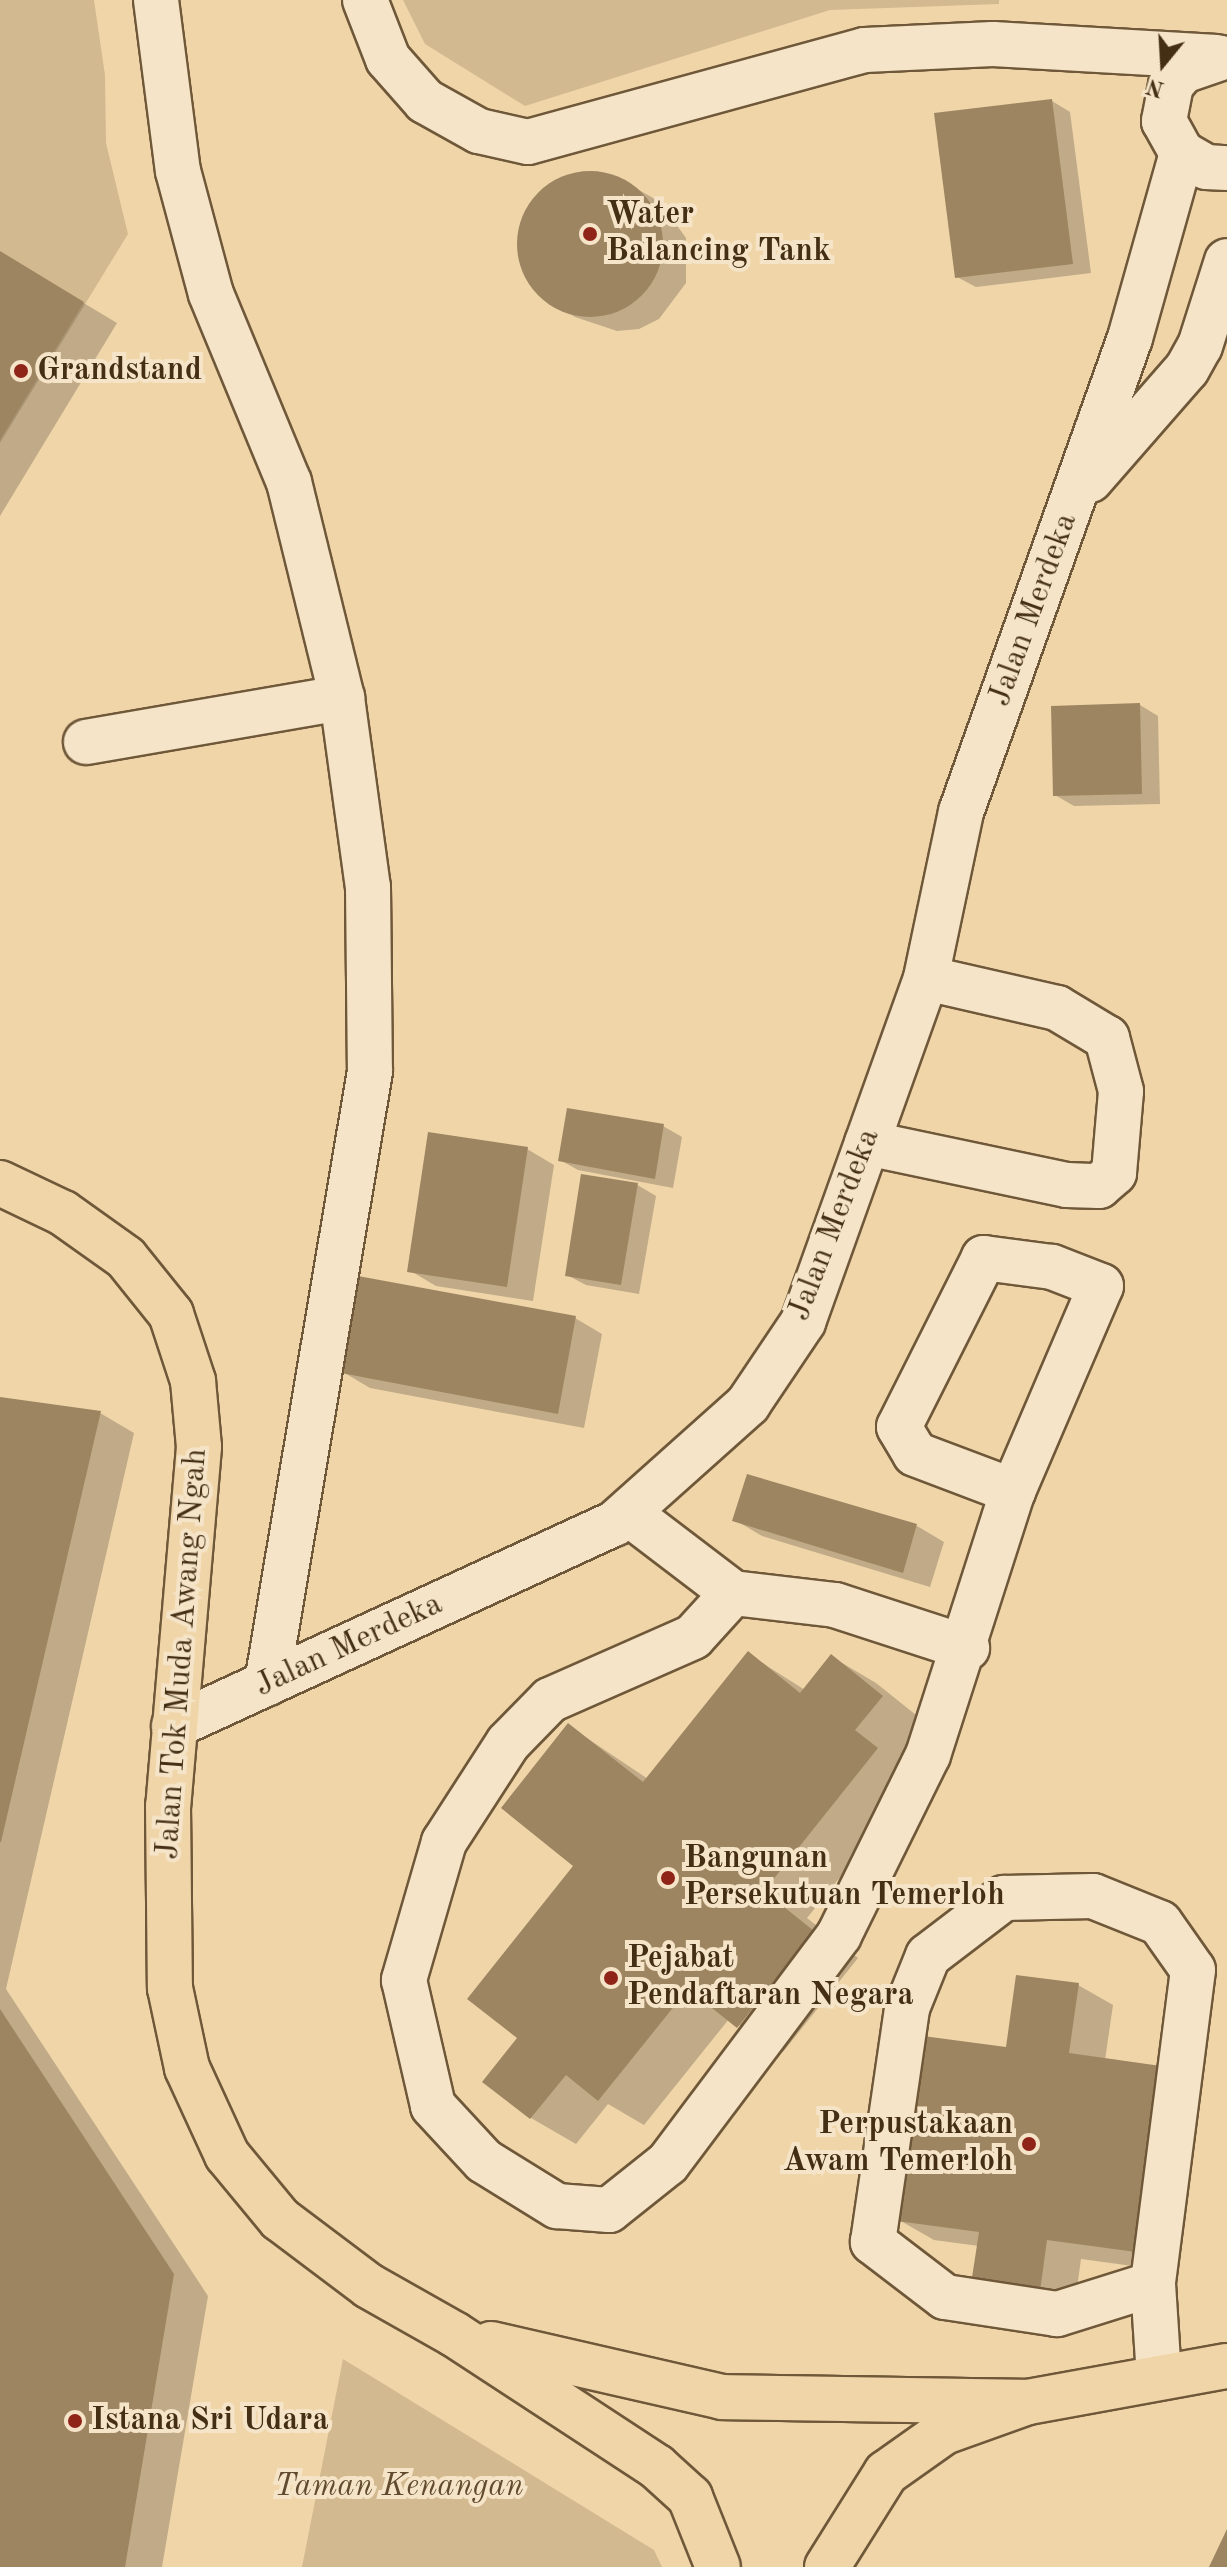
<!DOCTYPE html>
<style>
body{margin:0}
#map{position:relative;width:1227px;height:2567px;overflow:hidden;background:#f0d5a9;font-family:"Old Standard TT",serif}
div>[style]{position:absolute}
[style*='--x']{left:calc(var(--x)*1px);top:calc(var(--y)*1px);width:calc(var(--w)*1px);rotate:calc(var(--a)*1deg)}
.green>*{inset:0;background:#d3b990}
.shadow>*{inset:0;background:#0003}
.building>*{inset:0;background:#9d8561}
.round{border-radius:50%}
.roads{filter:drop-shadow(2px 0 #6f5839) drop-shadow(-2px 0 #6f5839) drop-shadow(0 2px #6f5839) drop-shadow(0 -2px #6f5839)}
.minor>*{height:44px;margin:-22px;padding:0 22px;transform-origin:22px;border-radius:22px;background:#f5e4c7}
.major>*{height:44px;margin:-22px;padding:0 22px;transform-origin:22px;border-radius:22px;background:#f0d5a9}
.dots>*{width:22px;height:22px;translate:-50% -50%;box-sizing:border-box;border:4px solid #f5e4c7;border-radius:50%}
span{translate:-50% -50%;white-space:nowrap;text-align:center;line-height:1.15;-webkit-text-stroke:8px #f5e4c7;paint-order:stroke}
.poi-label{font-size:32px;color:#442e14;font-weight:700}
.left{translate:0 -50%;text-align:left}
.right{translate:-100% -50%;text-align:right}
.street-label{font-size:32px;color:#442e14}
.park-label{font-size:32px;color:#614a2d;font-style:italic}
.north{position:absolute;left:1123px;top:24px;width:80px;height:80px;-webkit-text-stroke:6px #f5e4c7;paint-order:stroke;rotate:198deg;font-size:22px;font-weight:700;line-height:32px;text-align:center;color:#442e14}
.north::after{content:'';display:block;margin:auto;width:28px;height:36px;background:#442e14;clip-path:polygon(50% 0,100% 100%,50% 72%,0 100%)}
</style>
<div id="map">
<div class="green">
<i style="clip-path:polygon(0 0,94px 0,105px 75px,106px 143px,128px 234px,0 443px)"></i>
<i style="clip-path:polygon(403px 0,999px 0,999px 4px,830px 10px,525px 106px,425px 44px)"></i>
<i style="clip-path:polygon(343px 2359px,654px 2550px,662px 2567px,302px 2567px)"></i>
</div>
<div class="shadow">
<i style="clip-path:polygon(1052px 101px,1070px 112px,1091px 273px,976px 287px,957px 277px)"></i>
<i style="clip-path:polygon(588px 172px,632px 186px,660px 202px,686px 238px,686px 283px,659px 319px,639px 329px,617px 331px,575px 317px,547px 300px,522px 266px,521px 224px,546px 188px)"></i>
<i style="clip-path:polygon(0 253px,117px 323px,0 516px)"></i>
<i style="clip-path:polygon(1140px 705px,1158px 716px,1160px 804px,1074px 806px,1055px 795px)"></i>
<i style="clip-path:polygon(663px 1126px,682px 1137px,673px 1188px,578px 1170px,560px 1160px)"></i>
<i style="clip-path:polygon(527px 1149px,554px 1165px,533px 1301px,436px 1286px,409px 1270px)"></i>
<i style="clip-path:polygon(634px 1183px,656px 1196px,639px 1294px,586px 1285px,567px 1275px)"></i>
<i style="clip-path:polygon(575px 1318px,602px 1334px,584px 1428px,370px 1388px,343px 1372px)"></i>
<i style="clip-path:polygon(0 1399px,100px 1413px,134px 1433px,6px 1989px,208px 2296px,162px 2567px,0 2567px)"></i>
<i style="clip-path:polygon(749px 1476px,917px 1526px,944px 1542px,930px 1587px,762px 1536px,735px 1520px)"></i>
<i style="clip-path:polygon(748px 1654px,805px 1690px,832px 1657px,876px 1683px,926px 1723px,899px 1757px,922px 1776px,807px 1918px,858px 1958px,783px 2052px,729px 2019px,644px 2125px,608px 2104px,576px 2144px,531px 2118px,520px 2038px,576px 1866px,569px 1726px,648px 1779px)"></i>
<i style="clip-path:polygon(1078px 1985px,1113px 2005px,1105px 2060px,1170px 2271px,1081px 2259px,1072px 2324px,979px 2246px,934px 2240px,899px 2220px,1007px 2050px)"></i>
</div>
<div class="building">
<i style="clip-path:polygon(1052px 99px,1073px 264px,955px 278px,934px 113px)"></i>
<i class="round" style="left:517px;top:171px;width:146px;height:146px"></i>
<i style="clip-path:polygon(0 251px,84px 302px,0 440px)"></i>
<i style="clip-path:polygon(1140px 703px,1142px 794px,1053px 796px,1051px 706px)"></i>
<i style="clip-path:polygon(567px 1108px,664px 1124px,655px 1179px,558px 1161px)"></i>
<i style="clip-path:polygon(428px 1132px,528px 1147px,507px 1287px,407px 1272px)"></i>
<i style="clip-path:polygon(581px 1174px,638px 1183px,621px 1285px,565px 1276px)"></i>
<i style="clip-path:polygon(358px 1276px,576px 1316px,558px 1414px,341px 1373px)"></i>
<i style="clip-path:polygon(0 1397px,101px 1411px,1px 1842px,0 1842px)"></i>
<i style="clip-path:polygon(747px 1474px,917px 1524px,903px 1573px,732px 1521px)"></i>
<i style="clip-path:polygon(748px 1651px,800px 1693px,831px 1654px,883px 1696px,855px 1730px,878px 1748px,764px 1891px,814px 1931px,737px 2028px,688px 1989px,598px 2101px,566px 2075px,530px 2119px,482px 2082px,517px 2038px,467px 1999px,573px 1866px,501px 1808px,568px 1723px,643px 1782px)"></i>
<i style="clip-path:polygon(1016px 1975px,1079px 1983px,1069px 2053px,1161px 2066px,1136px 2252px,1047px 2240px,1038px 2306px,969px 2297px,979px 2232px,897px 2221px,923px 2036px,1006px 2047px)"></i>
<i style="clip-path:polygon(0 2009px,174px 2274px,125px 2567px,0 2567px)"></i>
<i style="clip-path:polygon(1227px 2529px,1227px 2567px,1209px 2567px)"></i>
</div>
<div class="roads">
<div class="minor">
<i style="--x:156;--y:0;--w:172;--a:82.7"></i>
<i style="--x:178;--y:171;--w:127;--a:75"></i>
<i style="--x:211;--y:294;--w:204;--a:67.5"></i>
<i style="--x:289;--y:482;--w:222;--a:76.2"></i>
<i style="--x:342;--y:698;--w:191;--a:82.2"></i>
<i style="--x:368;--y:887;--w:184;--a:89.4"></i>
<i style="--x:370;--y:1071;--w:621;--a:99.55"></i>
<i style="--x:365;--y:0;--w:63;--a:68.7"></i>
<i style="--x:388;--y:59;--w:56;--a:48.6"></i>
<i style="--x:425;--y:101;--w:62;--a:29.1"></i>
<i style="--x:479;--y:131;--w:50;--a:12.7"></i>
<i style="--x:528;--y:142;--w:349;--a:-15.3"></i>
<i style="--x:865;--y:50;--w:128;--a:-2.7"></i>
<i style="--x:993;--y:44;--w:224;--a:3.3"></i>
<i style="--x:1221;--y:58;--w:40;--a:161.1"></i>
<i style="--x:1183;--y:71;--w:18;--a:131"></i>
<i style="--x:1171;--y:85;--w:37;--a:101"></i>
<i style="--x:1164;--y:121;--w:37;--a:61"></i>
<i style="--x:1182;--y:153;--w:28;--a:30"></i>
<i style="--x:1206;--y:167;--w:21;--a:3"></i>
<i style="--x:1090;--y:480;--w:147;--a:-48.9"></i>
<i style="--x:1187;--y:369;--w:26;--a:-61"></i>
<i style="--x:1200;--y:346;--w:89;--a:-72.4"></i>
<i style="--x:86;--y:742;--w:260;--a:-9.8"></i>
<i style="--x:867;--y:1143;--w:204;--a:11.9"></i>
<i style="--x:1067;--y:1185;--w:32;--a:2"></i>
<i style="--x:1099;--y:1186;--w:20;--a:-41"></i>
<i style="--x:1114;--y:1173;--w:82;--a:-85.1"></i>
<i style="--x:1121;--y:1091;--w:55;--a:-104.8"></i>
<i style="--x:1107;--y:1038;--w:58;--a:-149"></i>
<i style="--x:1057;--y:1008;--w:134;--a:-167.1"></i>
<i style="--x:628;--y:1513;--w:132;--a:37.3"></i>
<i style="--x:733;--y:1593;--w:103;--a:6.7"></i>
<i style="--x:835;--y:1605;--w:139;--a:18"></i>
<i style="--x:733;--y:1593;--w:59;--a:132.3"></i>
<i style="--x:693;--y:1637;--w:156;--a:156.2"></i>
<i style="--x:550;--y:1700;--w:60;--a:134.3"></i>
<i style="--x:508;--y:1743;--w:118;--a:122.9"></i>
<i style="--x:444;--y:1842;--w:144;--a:106.2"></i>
<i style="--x:404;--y:1980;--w:129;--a:77"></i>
<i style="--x:433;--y:2106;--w:75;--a:47.2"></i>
<i style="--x:484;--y:2161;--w:86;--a:31.7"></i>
<i style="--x:557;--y:2206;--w:52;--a:4.4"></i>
<i style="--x:609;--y:2210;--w:75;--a:-38.5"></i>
<i style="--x:668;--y:2163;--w:285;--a:-53.1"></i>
<i style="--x:839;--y:1935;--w:201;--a:-63.7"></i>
<i style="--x:928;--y:1755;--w:277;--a:-72.2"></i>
<i style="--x:1013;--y:1491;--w:223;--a:-66.8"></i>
<i style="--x:1101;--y:1286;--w:53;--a:-158.8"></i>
<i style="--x:1052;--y:1267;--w:69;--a:-172.5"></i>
<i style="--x:984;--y:1258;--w:189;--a:116.7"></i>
<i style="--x:899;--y:1427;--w:31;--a:59"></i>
<i style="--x:915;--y:1454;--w:105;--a:20.7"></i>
<i style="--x:174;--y:1726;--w:484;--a:-24.7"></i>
<i style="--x:614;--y:1524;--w:180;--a:-41.8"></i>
<i style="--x:748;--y:1404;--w:99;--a:-56.1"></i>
<i style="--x:803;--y:1322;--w:365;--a:-70.3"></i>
<i style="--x:926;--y:978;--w:170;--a:-78.1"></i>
<i style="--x:961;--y:812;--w:503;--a:-70.38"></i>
<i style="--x:1130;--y:338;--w:192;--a:-74.3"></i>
<i style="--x:1153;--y:2284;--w:101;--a:162.6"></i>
<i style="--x:1057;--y:2314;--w:113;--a:-171.4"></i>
<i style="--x:945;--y:2297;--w:91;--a:-142.6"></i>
<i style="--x:873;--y:2242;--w:236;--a:-81.7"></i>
<i style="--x:907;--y:2008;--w:56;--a:-68"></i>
<i style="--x:928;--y:1956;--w:96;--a:-37.3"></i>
<i style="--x:1004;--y:1898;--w:89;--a:-1.3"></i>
<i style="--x:1093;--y:1896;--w:72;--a:21.9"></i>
<i style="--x:1160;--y:1923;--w:57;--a:54.9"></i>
<i style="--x:1193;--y:1970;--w:317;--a:97.3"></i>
<i style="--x:1153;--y:2284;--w:93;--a:86.3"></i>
</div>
<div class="major">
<i style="--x:0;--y:1183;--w:70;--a:25.5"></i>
<i style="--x:63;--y:1213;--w:77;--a:35.5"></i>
<i style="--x:126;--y:1258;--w:72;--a:51.2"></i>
<i style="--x:171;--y:1314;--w:71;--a:71.8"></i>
<i style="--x:193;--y:1381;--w:66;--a:84.8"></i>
<i style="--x:199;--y:1447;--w:360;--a:94.9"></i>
<i style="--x:168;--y:1806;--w:182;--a:89.4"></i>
<i style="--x:170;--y:1988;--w:82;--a:78"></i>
<i style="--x:187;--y:2068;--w:96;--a:65.3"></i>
<i style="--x:227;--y:2155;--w:83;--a:50.4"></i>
<i style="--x:280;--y:2219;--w:111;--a:37"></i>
<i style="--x:369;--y:2286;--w:98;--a:29.5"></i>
<i style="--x:454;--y:2334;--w:243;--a:33.2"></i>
<i style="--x:657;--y:2467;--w:45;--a:42.3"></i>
<i style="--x:690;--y:2497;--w:75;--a:68.2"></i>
<i style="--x:491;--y:2344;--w:237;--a:12.9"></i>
<i style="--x:722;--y:2397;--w:306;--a:0.9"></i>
<i style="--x:827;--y:2567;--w:111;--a:-57.9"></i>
<i style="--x:886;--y:2473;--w:71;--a:-35.3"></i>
<i style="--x:944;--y:2432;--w:89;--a:-19.7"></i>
<i style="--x:1028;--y:2402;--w:202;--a:-10.3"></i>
</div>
</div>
<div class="dots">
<i style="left:590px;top:234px;background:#8f2418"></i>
<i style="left:21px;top:371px;background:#8f2418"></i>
<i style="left:668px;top:1878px;background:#8f2418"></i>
<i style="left:611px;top:1978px;background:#8f2418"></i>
<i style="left:1029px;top:2144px;background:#8f2418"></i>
<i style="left:75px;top:2421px;background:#8f2418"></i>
</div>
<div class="poi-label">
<span class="left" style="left:606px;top:234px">Water<br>Balancing Tank</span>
<span class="left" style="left:37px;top:371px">Grandstand</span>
<span class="left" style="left:684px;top:1878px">Bangunan<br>Persekutuan Temerloh</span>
<span class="left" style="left:627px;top:1978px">Pejabat<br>Pendaftaran Negara</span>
<span class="right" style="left:1013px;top:2144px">Perpustakaan<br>Awam Temerloh</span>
<span class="left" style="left:91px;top:2421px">Istana Sri Udara</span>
</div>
<div class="street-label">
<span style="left:1034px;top:610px;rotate:-70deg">Jalan Merdeka</span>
<span style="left:835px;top:1225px;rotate:-69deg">Jalan Merdeka</span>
<span style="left:349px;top:1646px;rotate:-25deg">Jalan Merdeka</span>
<span style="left:183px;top:1654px;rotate:-86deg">Jalan Tok Muda Awang Ngah</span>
</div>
<div class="park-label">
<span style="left:399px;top:2487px">Taman Kenangan</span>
</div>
<div class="north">N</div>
</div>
